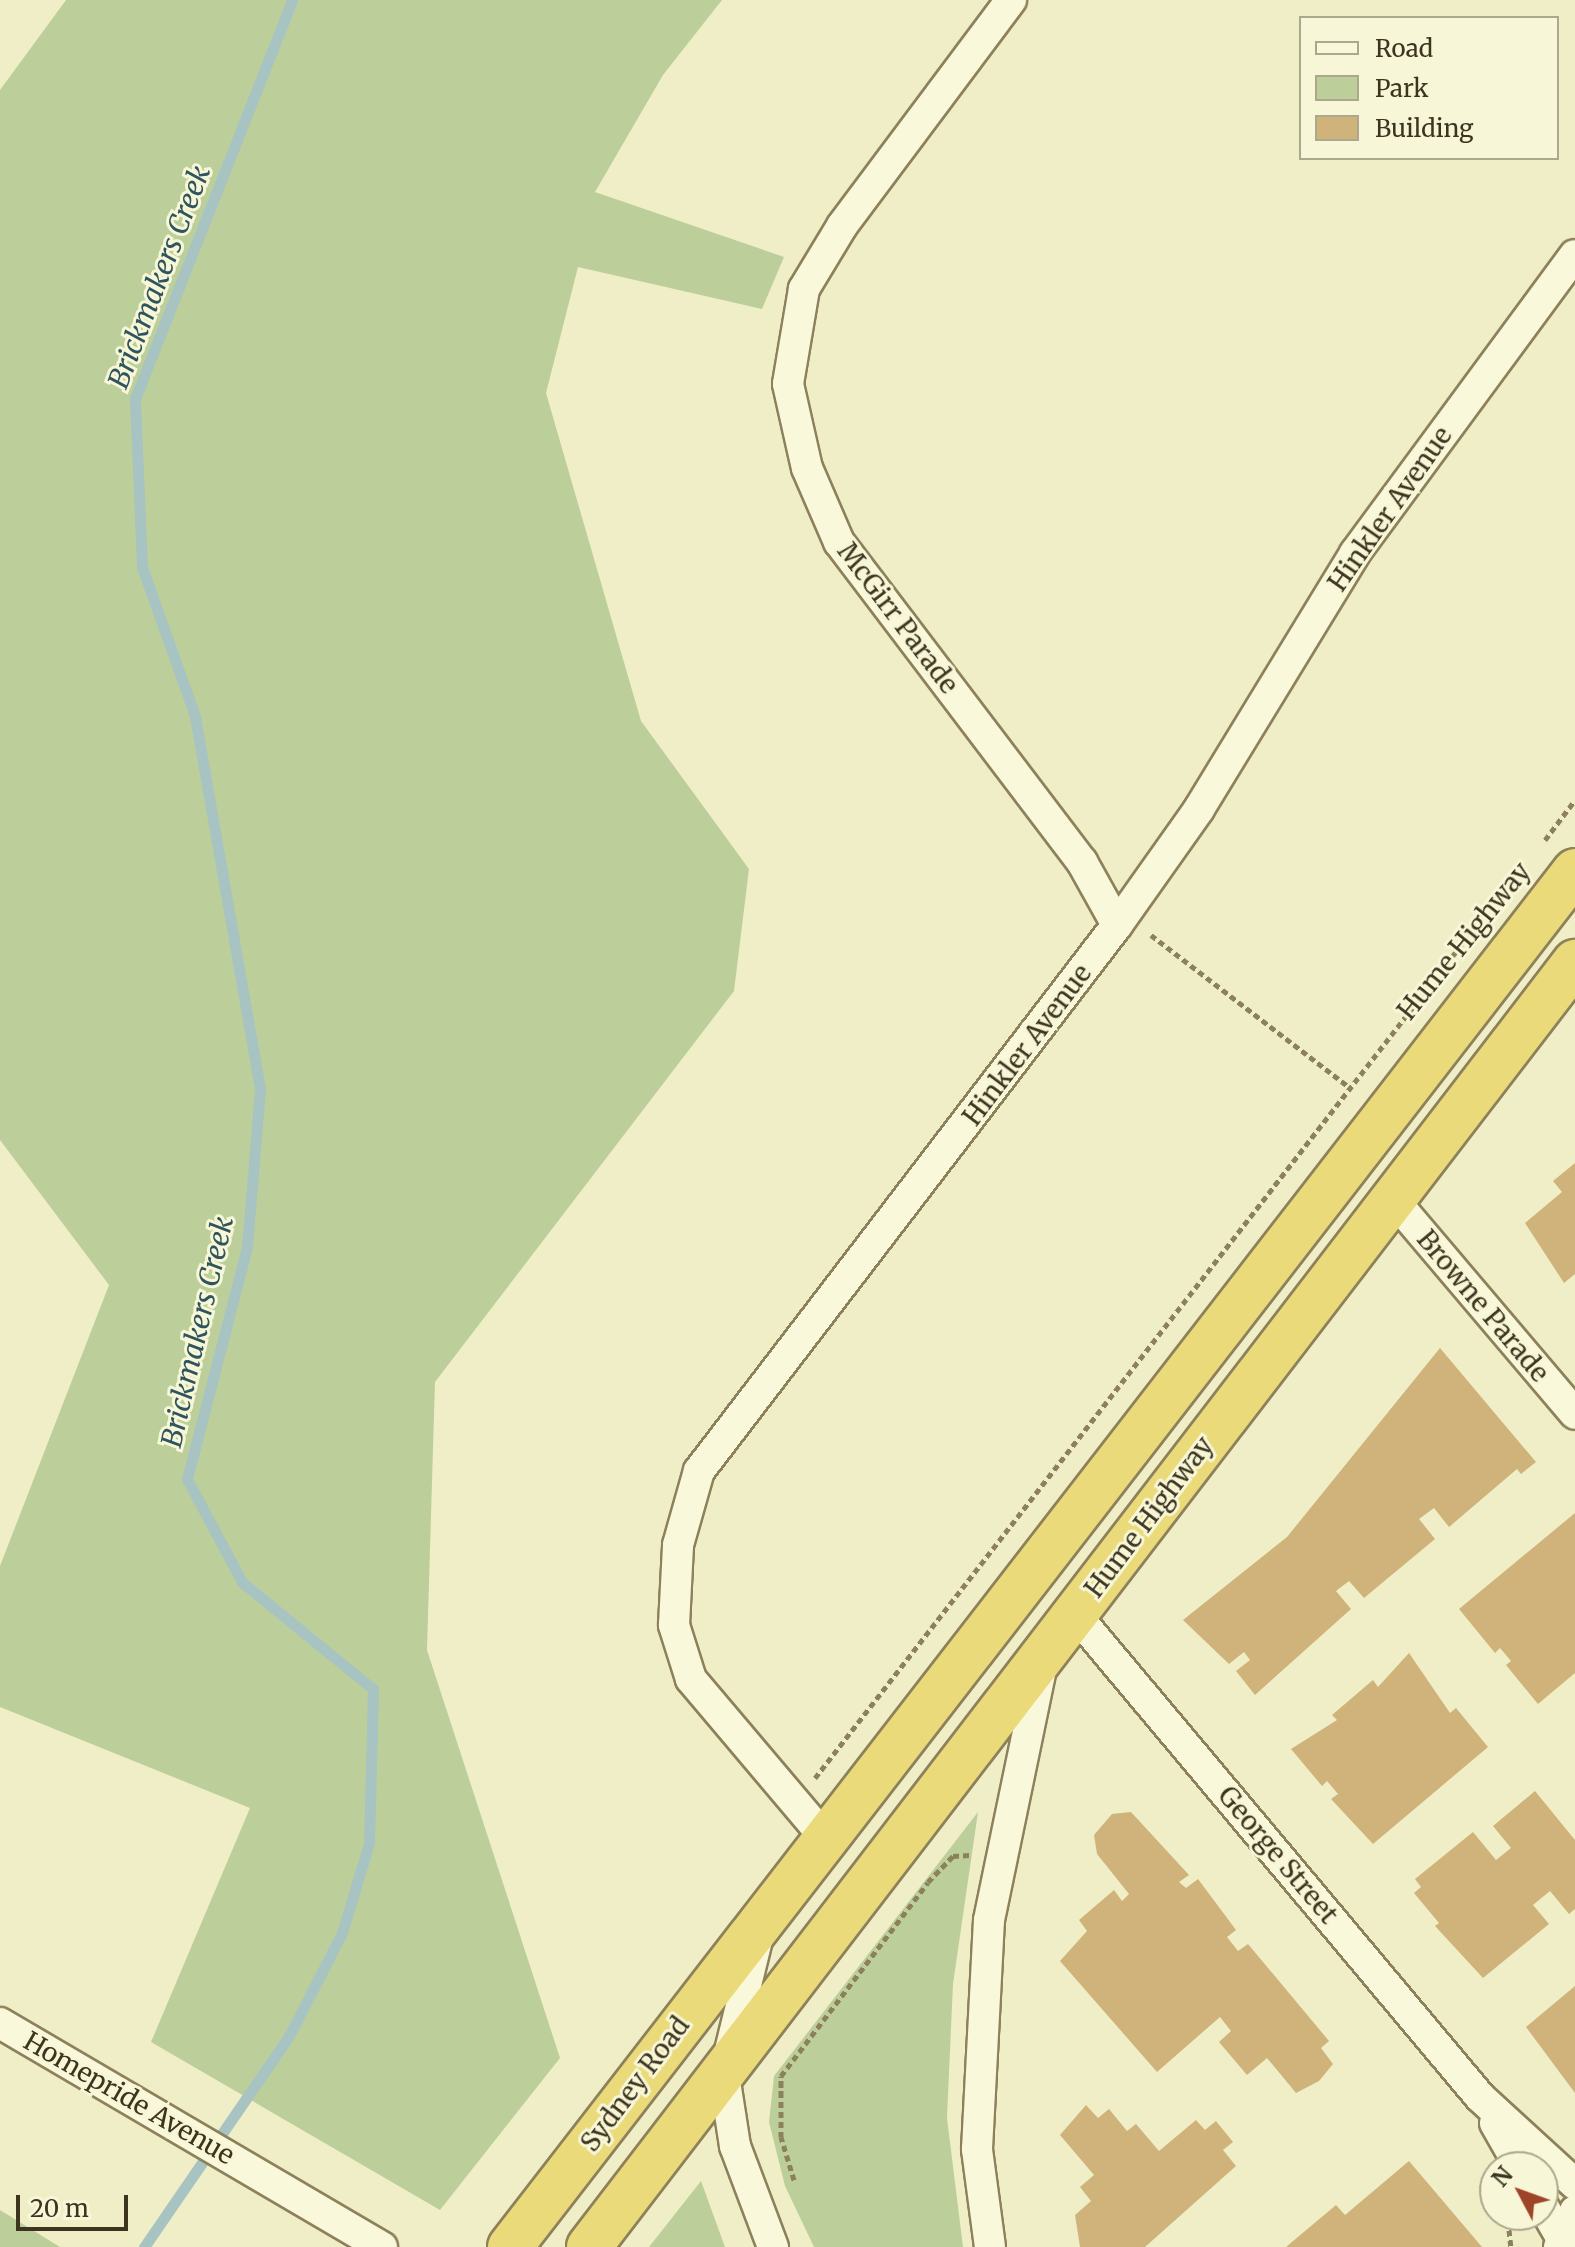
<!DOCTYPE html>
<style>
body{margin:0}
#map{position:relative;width:1575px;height:2247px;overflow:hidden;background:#f0eec7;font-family:Merriweather,serif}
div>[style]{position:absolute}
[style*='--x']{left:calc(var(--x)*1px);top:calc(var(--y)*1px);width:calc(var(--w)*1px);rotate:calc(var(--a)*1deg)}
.green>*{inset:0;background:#bccf9a}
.stream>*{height:11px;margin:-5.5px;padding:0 5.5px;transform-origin:5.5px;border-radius:5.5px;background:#a8c4c2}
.building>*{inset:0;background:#cfb37b}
.path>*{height:5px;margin-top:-2.5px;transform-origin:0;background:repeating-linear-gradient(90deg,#8d815b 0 6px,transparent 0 10px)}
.roads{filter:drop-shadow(2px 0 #8d815b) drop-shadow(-2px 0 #8d815b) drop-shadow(0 2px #8d815b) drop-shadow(0 -2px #8d815b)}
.minor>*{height:30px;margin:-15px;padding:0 15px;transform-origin:15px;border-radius:15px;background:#faf8db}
.trunk>*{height:44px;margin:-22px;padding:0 22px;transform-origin:22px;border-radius:22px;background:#eada7a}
span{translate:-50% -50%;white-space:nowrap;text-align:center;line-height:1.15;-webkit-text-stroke:6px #f7f6d7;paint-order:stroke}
.street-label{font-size:26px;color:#3c341f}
.water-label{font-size:28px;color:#2e545d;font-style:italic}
.legend{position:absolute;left:1299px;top:16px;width:260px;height:144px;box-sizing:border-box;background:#f7f6d7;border:2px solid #aca88d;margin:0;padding:10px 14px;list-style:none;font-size:24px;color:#3c341f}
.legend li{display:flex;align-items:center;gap:16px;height:40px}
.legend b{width:40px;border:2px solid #aca88d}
.north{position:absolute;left:1479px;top:2151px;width:80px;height:80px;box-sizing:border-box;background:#f7f6d7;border:2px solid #aca88d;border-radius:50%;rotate:311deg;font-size:22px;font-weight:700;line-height:32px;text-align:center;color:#3c341f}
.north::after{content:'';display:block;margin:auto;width:28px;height:36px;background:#9e4429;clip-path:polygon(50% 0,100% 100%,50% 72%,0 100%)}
.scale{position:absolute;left:16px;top:2195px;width:112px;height:36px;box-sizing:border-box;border:4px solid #3c341f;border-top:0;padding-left:10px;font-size:24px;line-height:28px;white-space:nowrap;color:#3c341f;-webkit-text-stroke:6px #f7f6d7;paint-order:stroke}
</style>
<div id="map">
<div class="green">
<i style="clip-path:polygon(66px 0,722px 0,663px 75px,595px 192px,784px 257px,762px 309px,578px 267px,546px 393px,641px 721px,749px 869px,734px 991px,435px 1382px,427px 1650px,560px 2058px,440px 2210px,151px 2042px,250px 1808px,0 1707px,0 1566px,109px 1285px,0 1140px,0 90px)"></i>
<i style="clip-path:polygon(978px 1812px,953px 1984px,947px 2118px,963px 2247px,814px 2247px,785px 2186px,769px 2122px,774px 2076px)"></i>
<i style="clip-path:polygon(701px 2181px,725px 2247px,649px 2247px)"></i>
<i style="clip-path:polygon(0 2210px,60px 2247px,0 2247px)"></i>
</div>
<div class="stream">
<i style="--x:144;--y:2247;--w:256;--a:-55.5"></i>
<i style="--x:289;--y:2036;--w:116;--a:-62.8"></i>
<i style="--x:342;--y:1933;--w:94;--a:-73.3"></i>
<i style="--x:369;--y:1843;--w:154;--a:-88.5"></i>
<i style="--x:373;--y:1689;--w:169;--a:-140.8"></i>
<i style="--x:242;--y:1582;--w:117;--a:-118.1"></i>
<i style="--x:187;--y:1479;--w:240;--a:-75.5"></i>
<i style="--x:247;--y:1247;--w:159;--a:-85.3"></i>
<i style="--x:260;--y:1089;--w:379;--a:-99.9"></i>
<i style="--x:195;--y:716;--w:158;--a:-109.6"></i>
<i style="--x:142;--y:567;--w:168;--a:-92.4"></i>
<i style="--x:135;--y:399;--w:429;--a:-68.5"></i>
</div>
<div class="building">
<i style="clip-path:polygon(1575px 1163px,1575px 1274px,1564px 1283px,1525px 1223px,1562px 1192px,1553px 1181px)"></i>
<i style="clip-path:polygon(1440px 1348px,1536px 1462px,1521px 1474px,1517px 1469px,1449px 1527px,1434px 1508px,1419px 1519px,1435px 1539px,1364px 1598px,1349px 1581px,1336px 1591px,1351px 1609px,1255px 1695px,1236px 1671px,1250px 1660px,1244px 1652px,1229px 1664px,1183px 1620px,1287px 1537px)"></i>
<i style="clip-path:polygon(1575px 1513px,1575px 1673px,1538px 1704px,1506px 1665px,1511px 1661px,1500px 1648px,1495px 1653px,1459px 1609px)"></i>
<i style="clip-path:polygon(1409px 1653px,1450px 1713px,1456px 1708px,1488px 1747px,1373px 1844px,1331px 1799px,1338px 1794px,1327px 1781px,1322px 1786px,1291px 1749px,1337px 1720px,1332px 1715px,1373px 1680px,1378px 1687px)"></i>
<i style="clip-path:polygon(1535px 1791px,1575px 1840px,1575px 1909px,1569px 1914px,1550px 1891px,1533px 1905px,1549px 1924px,1483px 1978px,1435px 1926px,1439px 1923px,1414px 1893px,1421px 1887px,1415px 1879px,1473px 1832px,1496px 1860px,1511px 1848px,1493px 1826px)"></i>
<i style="clip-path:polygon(1131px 1812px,1189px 1875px,1179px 1882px,1186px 1888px,1198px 1879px,1236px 1930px,1227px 1937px,1238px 1951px,1248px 1944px,1329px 2041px,1321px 2048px,1333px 2064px,1319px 2081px,1296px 2093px,1267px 2058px,1247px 2075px,1219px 2042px,1231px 2031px,1220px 2017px,1157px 2072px,1060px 1961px,1087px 1931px,1079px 1920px,1114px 1890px,1122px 1901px,1129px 1894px,1097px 1854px,1094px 1835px,1112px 1814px)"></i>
<i style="clip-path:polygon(1575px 1986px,1575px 2093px,1526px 2027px)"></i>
<i style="clip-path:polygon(1086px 2105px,1098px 2118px,1109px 2109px,1127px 2131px,1136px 2124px,1159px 2151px,1196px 2120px,1205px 2130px,1216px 2121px,1233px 2142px,1223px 2150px,1236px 2166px,1145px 2247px,1080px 2247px,1075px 2215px,1091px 2201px,1080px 2187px,1094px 2175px,1060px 2135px)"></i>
<i style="clip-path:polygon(1409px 2161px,1482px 2247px,1286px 2247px,1336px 2205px,1345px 2215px)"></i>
</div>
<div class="path">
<i style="--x:1545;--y:840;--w:50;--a:-53.1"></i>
<i style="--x:1151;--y:935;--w:248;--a:37.5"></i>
<i style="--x:815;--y:1778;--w:1106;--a:-52.2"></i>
<i style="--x:794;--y:2180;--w:45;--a:-106.8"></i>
<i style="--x:781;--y:2137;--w:61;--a:-90"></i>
<i style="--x:781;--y:2076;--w:243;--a:-52.8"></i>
<i style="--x:928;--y:1882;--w:36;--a:-46"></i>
<i style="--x:953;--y:1856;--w:17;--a:-3"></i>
<i style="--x:1508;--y:2220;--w:27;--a:84"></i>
</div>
<div class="roads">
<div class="minor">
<i style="--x:1011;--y:0;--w:282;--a:126.8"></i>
<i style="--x:842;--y:226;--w:74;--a:121.1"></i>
<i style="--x:804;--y:289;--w:96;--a:99.6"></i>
<i style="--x:788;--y:384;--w:86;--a:77.3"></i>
<i style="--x:807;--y:468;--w:81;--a:66.6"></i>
<i style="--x:839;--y:542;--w:402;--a:52.8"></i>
<i style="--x:1082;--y:862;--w:72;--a:60.9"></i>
<i style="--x:1392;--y:1198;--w:283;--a:49.7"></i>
<i style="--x:1075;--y:1614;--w:630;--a:50.02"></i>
<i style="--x:1480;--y:2097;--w:129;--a:42.5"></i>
<i style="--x:827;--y:1840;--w:211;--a:-130.2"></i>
<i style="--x:691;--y:1679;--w:57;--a:-107.5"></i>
<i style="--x:674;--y:1625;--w:80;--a:-87.1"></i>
<i style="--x:678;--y:1545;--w:77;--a:-74.2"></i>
<i style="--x:699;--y:1471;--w:688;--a:-52.56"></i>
<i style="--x:1117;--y:925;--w:142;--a:-54.7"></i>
<i style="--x:1199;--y:809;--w:300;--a:-58.6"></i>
<i style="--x:1355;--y:553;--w:370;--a:-53.6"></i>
<i style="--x:757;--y:1940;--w:139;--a:103.7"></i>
<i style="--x:724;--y:2075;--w:72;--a:81.2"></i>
<i style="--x:735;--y:2146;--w:108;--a:69.4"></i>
<i style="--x:0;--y:2023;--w:443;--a:30.4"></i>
<i style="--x:1495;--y:2123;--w:51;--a:60.4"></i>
<i style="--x:1543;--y:2206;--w:34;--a:60"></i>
<i style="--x:990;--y:2247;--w:99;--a:-97.6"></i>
<i style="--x:977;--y:2149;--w:229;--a:-87"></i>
<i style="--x:989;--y:1920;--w:261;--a:-78.3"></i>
<i style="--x:1559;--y:2247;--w:39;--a:-66"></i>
</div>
<div class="trunk">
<i style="--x:510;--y:2247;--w:1740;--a:-52.26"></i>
<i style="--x:589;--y:2247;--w:1620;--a:-52.5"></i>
</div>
</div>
<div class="street-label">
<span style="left:1390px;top:509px;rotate:-55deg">Hinkler Avenue</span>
<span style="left:898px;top:618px;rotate:53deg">McGirr Parade</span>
<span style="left:1464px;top:941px;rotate:-51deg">Hume Highway</span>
<span style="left:1027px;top:1045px;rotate:-53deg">Hinkler Avenue</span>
<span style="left:1483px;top:1306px;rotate:50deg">Browne Parade</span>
<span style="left:1149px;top:1517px;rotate:-53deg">Hume Highway</span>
<span style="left:1278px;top:1855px;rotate:50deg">George Street</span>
<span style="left:635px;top:2084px;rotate:-53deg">Sydney Road</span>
<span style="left:129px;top:2098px;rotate:30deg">Homepride Avenue</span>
</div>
<div class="water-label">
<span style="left:159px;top:277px;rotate:-69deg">Brickmakers Creek</span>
<span style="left:197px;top:1332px;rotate:-77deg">Brickmakers Creek</span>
</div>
<ul class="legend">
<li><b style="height:10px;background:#faf8db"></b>Road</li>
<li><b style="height:22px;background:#bccf9a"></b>Park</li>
<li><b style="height:22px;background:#cfb37b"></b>Building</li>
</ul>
<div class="north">N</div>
<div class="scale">20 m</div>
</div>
